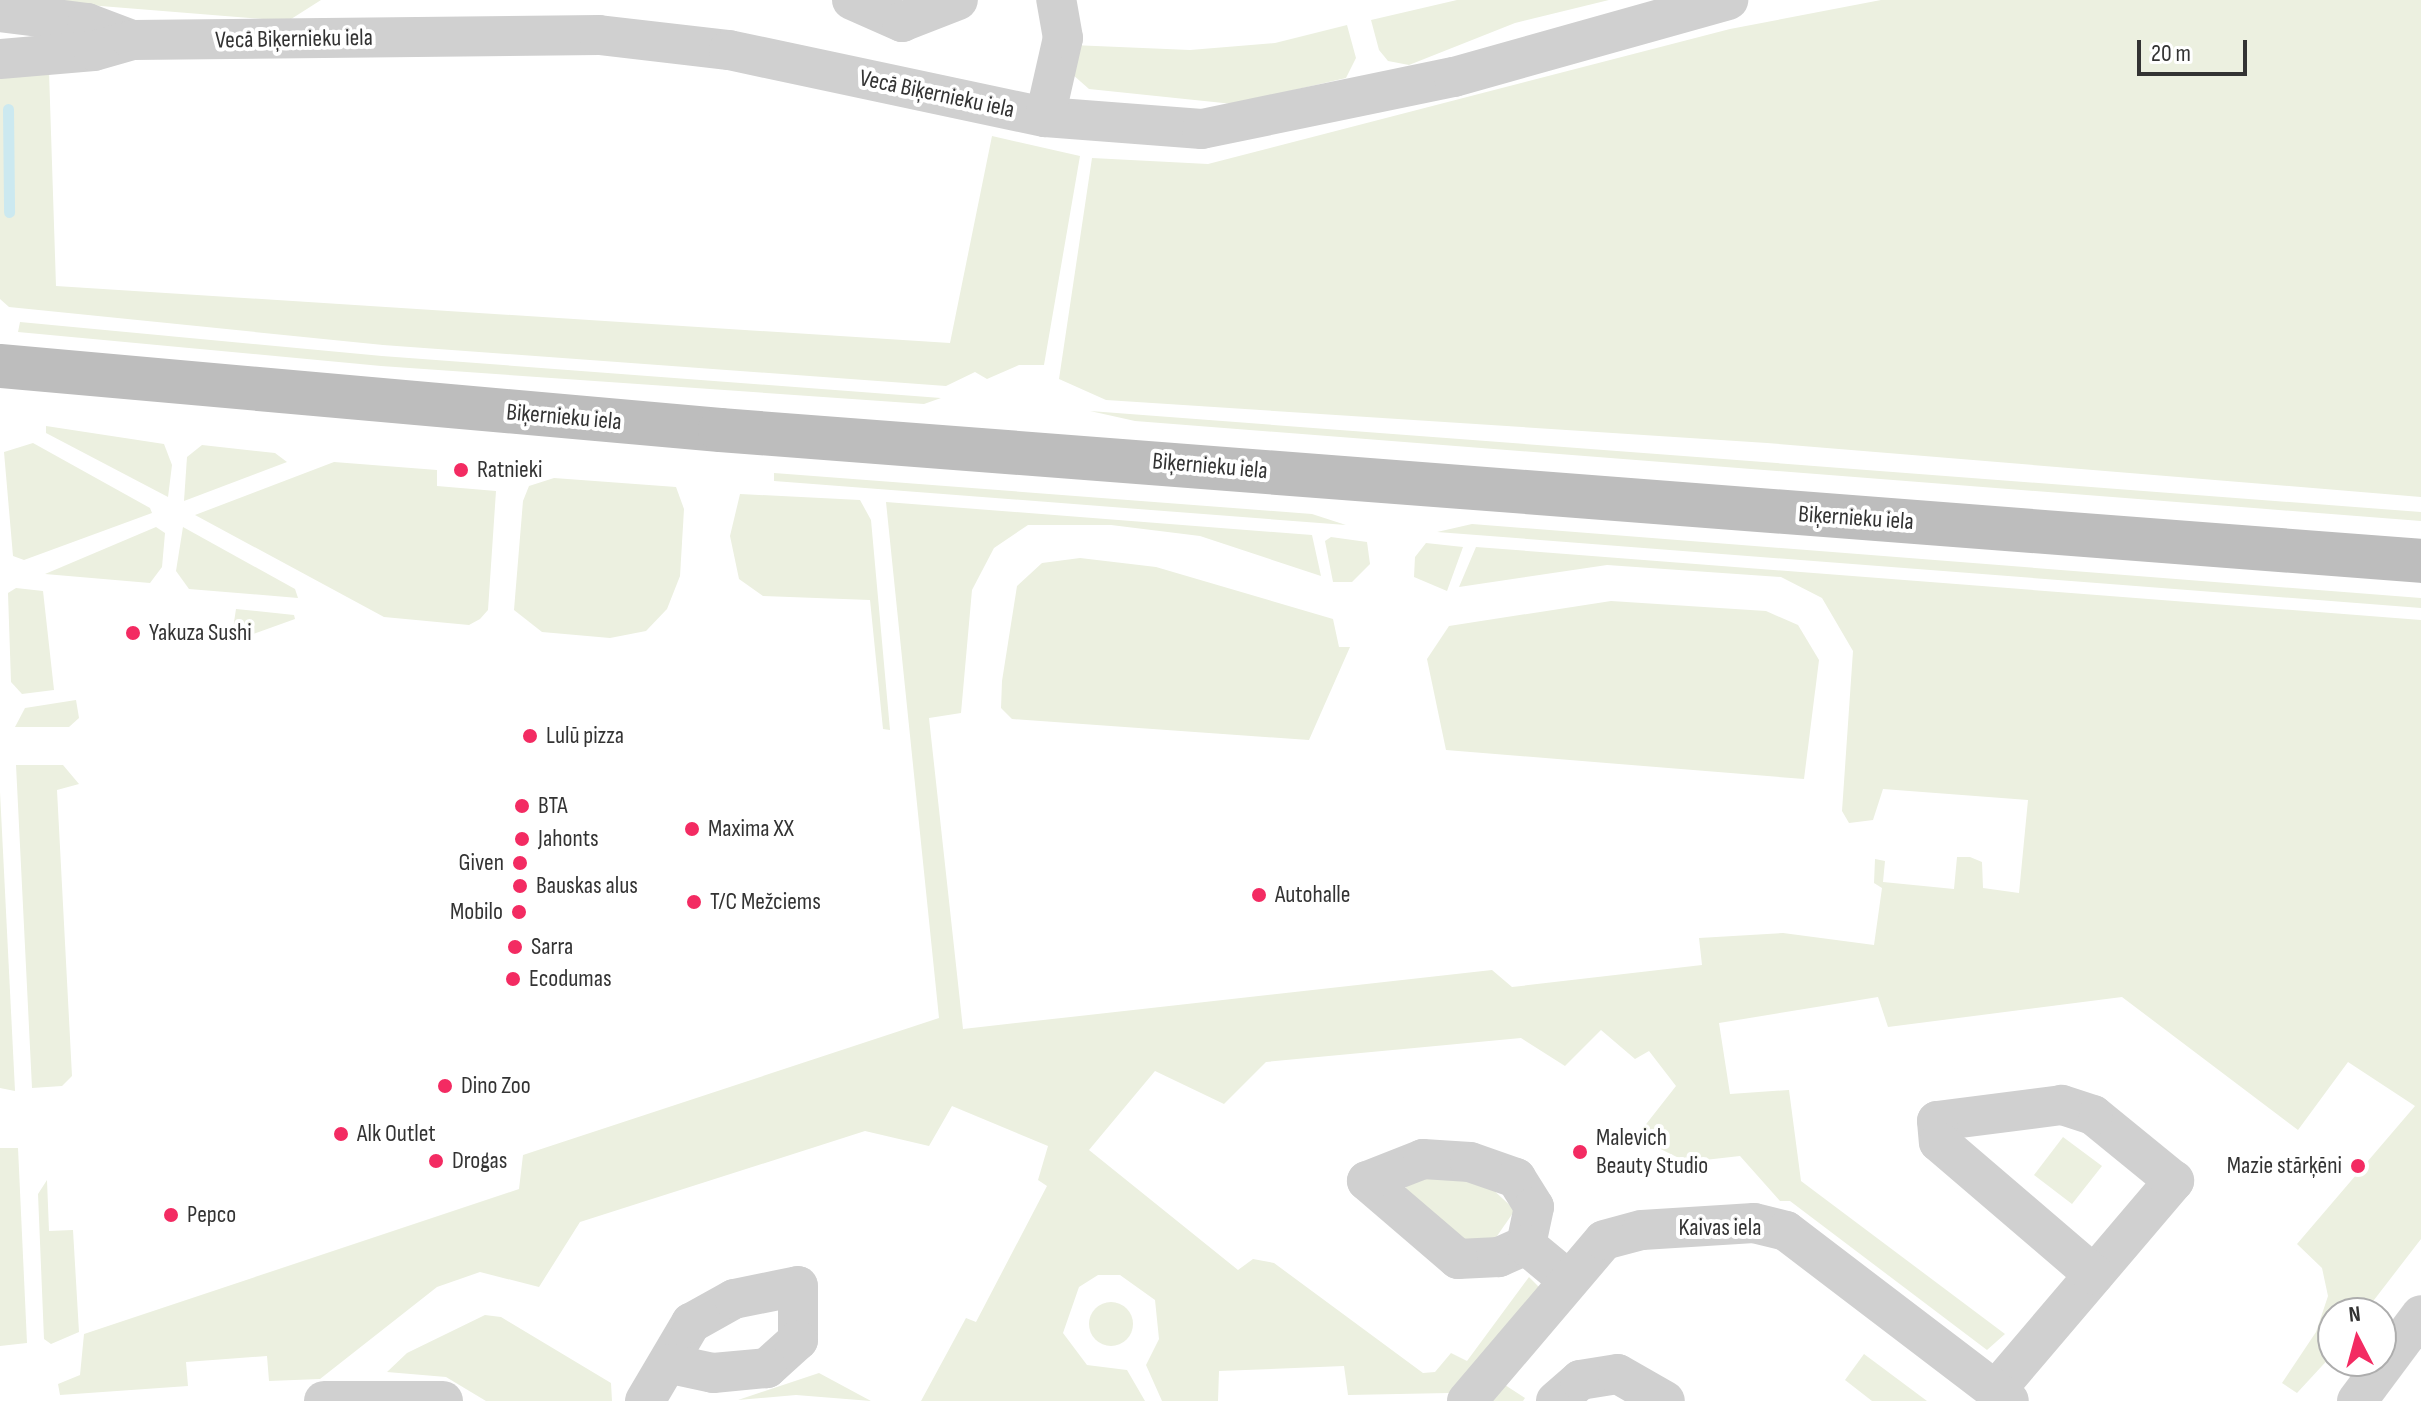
<!DOCTYPE html>
<meta charset="utf-8">
<style>
body{margin:0}
#map{position:relative;width:2421px;height:1401px;overflow:hidden;background:#fff;font-family:"Sofia Sans Condensed",sans-serif}
div>[style]{position:absolute}
[style*='--x']{left:calc(var(--x)*1px);top:calc(var(--y)*1px);width:calc(var(--w)*1px);rotate:calc(var(--a)*1deg)}
.green>*{inset:0;background:#ecf0e0}
.round{border-radius:50%}
.stream>*{height:11px;margin:-5.5px;padding:0 5.5px;transform-origin:5.5px;border-radius:5.5px;background:#cce9f0}
.street>*{height:40px;margin:-20px;padding:0 20px;transform-origin:20px;border-radius:20px;background:#d0d0d0}
.secondary>*{height:44px;margin:-22px;padding:0 22px;transform-origin:22px;border-radius:22px;background:#bdbdbd}
.dots>*{width:22px;height:22px;translate:-50% -50%;box-sizing:border-box;border:4px solid #fff;border-radius:50%}
span{translate:-50% -50%;white-space:nowrap;text-align:center;line-height:1.15;-webkit-text-stroke:8px #fff;paint-order:stroke}
.street-label{font-size:24px;color:#333}
.poi-label{font-size:24px;color:#333}
.left{translate:0 -50%;text-align:left}
.right{translate:-100% -50%;text-align:right}
.north{position:absolute;left:2317px;top:1297px;width:80px;height:80px;box-sizing:border-box;background:#fff;border:2px solid #adadad;border-radius:50%;rotate:354deg;font-size:22px;font-weight:700;line-height:32px;text-align:center;color:#333}
.north::after{content:'';display:block;margin:auto;width:28px;height:36px;background:#f32b62;clip-path:polygon(50% 0,100% 100%,50% 72%,0 100%)}
.scale{position:absolute;left:2137px;top:40px;width:110px;height:36px;box-sizing:border-box;border:4px solid #333;border-top:0;padding-left:10px;font-size:24px;line-height:28px;white-space:nowrap;color:#333;-webkit-text-stroke:6px #fff;paint-order:stroke}
</style>
<div id="map">
<div class="green">
<i style="clip-path:polygon(26px 0,321px 0,288px 21px)"></i>
<i style="clip-path:polygon(1457px 0,1609px 0,1515px 23px,1409px 65px,1388px 61px,1379px 50px,1371px 20px)"></i>
<i style="clip-path:polygon(1881px 0,2421px 0,2421px 497px,1767px 443px,1106px 400px,1059px 379px,1092px 158px,1208px 164px,1730px 29px)"></i>
<i style="clip-path:polygon(1347px 25px,1356px 58px,1346px 78px,1233px 104px,1089px 89px,1072px 74px,1072px 45px,1190px 50px,1275px 43px)"></i>
<i style="clip-path:polygon(49px 71px,56px 286px,950px 343px,992px 136px,1080px 156px,1044px 365px,1019px 365px,987px 379px,975px 372px,946px 386px,383px 345px,9px 307px,0 299px,0 76px)"></i>
<i style="clip-path:polygon(20px 322px,382px 356px,941px 398px,924px 404px,381px 366px,18px 332px)"></i>
<i style="clip-path:polygon(1090px 411px,2421px 512px,2421px 521px,1135px 421px)"></i>
<i style="clip-path:polygon(46px 426px,164px 444px,172px 465px,168px 497px,46px 433px)"></i>
<i style="clip-path:polygon(33px 443px,150px 508px,152px 513px,24px 560px,13px 556px,4px 452px)"></i>
<i style="clip-path:polygon(202px 445px,275px 453px,287px 462px,184px 501px,187px 457px)"></i>
<i style="clip-path:polygon(334px 462px,437px 470px,437px 486px,496px 491px,488px 610px,480px 619px,469px 625px,384px 617px,195px 515px)"></i>
<i style="clip-path:polygon(774px 473px,1312px 514px,1346px 525px,774px 481px)"></i>
<i style="clip-path:polygon(554px 478px,676px 487px,684px 509px,680px 576px,667px 609px,646px 631px,610px 638px,542px 632px,514px 610px,523px 501px,529px 486px)"></i>
<i style="clip-path:polygon(740px 494px,860px 500px,871px 520px,890px 730px,883px 729px,870px 600px,763px 596px,739px 579px,730px 536px)"></i>
<i style="clip-path:polygon(886px 502px,1312px 535px,1321px 576px,1200px 536px,1111px 525px,1028px 525px,994px 548px,972px 590px,961px 713px,929px 718px,963px 1029px,1492px 970px,1512px 987px,1702px 965px,1699px 938px,1783px 933px,1874px 945px,1882px 888px,1874px 883px,1875px 859px,1885px 861px,1883px 882px,1954px 889px,1957px 857px,1970px 857px,1982px 862px,1983px 888px,2019px 893px,2028px 800px,1883px 789px,1873px 820px,1849px 823px,1842px 811px,1853px 651px,1822px 598px,1781px 577px,1607px 565px,1459px 587px,1476px 547px,2421px 620px,2421px 1239px,2364px 1313px,2333px 1313px,2333px 1354px,2297px 1393px,2282px 1383px,2316px 1332px,2328px 1296px,2322px 1268px,2297px 1244px,2415px 1106px,2348px 1062px,2298px 1130px,2122px 997px,1888px 1027px,1878px 997px,1719px 1023px,1730px 1094px,1789px 1090px,1801px 1181px,2005px 1334px,1987px 1350px,1790px 1201px,1780px 1201px,1740px 1156px,1687px 1162px,1636px 1137px,1676px 1086px,1649px 1051px,1635px 1059px,1601px 1030px,1565px 1066px,1521px 1038px,1266px 1062px,1224px 1104px,1155px 1071px,1089px 1150px,1238px 1270px,1253px 1259px,1274px 1263px,1423px 1373px,1435px 1372px,1451px 1353px,1467px 1361px,1529px 1277px,1539px 1287px,1449px 1393px,1348px 1395px,1344px 1366px,1219px 1371px,1218px 1401px,1162px 1401px,1146px 1365px,1159px 1339px,1155px 1300px,1120px 1275px,1098px 1275px,1079px 1287px,1063px 1333px,1087px 1365px,1127px 1370px,1145px 1401px,921px 1401px,966px 1318px,976px 1322px,1047px 1186px,1038px 1180px,1048px 1146px,952px 1106px,929px 1146px,865px 1131px,580px 1222px,539px 1287px,480px 1272px,437px 1287px,320px 1379px,269px 1381px,267px 1356px,186px 1362px,188px 1386px,60px 1395px,58px 1384px,80px 1375px,84px 1334px,519px 1189px,523px 1155px,939px 1018px)"></i>
<i style="clip-path:polygon(1472px 524px,2421px 598px,2421px 608px,1437px 532px)"></i>
<i style="clip-path:polygon(156px 527px,165px 533px,162px 567px,150px 583px,45px 574px)"></i>
<i style="clip-path:polygon(183px 527px,295px 589px,298px 598px,189px 589px,176px 571px)"></i>
<i style="clip-path:polygon(1331px 537px,1367px 542px,1370px 564px,1352px 582px,1333px 582px,1325px 541px)"></i>
<i style="clip-path:polygon(1426px 543px,1463px 547px,1447px 591px,1414px 577px,1415px 557px)"></i>
<i style="clip-path:polygon(1080px 558px,1156px 567px,1333px 619px,1339px 647px,1350px 647px,1309px 740px,1012px 719px,1001px 708px,1002px 681px,1017px 586px,1042px 563px)"></i>
<i style="clip-path:polygon(16px 588px,43px 591px,54px 690px,22px 694px,11px 682px,8px 593px)"></i>
<i style="clip-path:polygon(1611px 601px,1766px 611px,1798px 625px,1819px 660px,1804px 779px,1446px 750px,1427px 659px,1449px 626px)"></i>
<i style="clip-path:polygon(236px 609px,294px 615px,295px 619px,231px 642px)"></i>
<i style="clip-path:polygon(76px 700px,79px 718px,69px 727px,15px 727px,25px 708px)"></i>
<i style="clip-path:polygon(16px 765px,63px 765px,79px 784px,57px 790px,72px 1076px,62px 1086px,32px 1088px)"></i>
<i style="clip-path:polygon(0 792px,15px 1091px,0 1088px)"></i>
<i style="clip-path:polygon(2063px 1137px,2102px 1166px,2072px 1204px,2034px 1175px)"></i>
<i style="clip-path:polygon(0 1148px,18px 1148px,27px 1343px,0 1346px)"></i>
<i style="clip-path:polygon(1475px 1173px,1515px 1210px,1495px 1239px,1468px 1243px,1400px 1197px,1410px 1181px)"></i>
<i style="clip-path:polygon(47px 1180px,49px 1231px,73px 1230px,79px 1332px,51px 1344px,44px 1339px,38px 1194px)"></i>
<i class="round" style="left:1089px;top:1302px;width:44px;height:44px"></i>
<i style="clip-path:polygon(485px 1315px,501px 1317px,611px 1383px,612px 1401px,486px 1401px,446px 1377px,387px 1372px,407px 1353px)"></i>
<i style="clip-path:polygon(1864px 1354px,1927px 1401px,1872px 1401px,1845px 1380px)"></i>
<i style="clip-path:polygon(819px 1373px,871px 1401px,796px 1395px,738px 1400px)"></i>
<i style="clip-path:polygon(1505px 1385px,1525px 1398px,1523px 1401px,1490px 1401px)"></i>
</div>
<div class="stream">
<i style="--x:8;--y:109;--w:103;--a:89.4"></i>
</div>
<div class="street">
<i style="--x:852;--y:0;--w:55;--a:23.7"></i>
<i style="--x:902;--y:22;--w:60;--a:-21.4"></i>
<i style="--x:0;--y:12;--w:88;--a:7.2"></i>
<i style="--x:87;--y:23;--w:48;--a:20.7"></i>
<i style="--x:0;--y:59;--w:94;--a:-4.9"></i>
<i style="--x:94;--y:51;--w:40;--a:-16"></i>
<i style="--x:132;--y:40;--w:467;--a:-0.6"></i>
<i style="--x:599;--y:35;--w:131;--a:6.6"></i>
<i style="--x:729;--y:50;--w:323;--a:12"></i>
<i style="--x:1045;--y:117;--w:157;--a:4.4"></i>
<i style="--x:1202;--y:129;--w:257;--a:-11.7"></i>
<i style="--x:1454;--y:77;--w:285;--a:-15.7"></i>
<i style="--x:1045;--y:117;--w:81;--a:-77.2"></i>
<i style="--x:1063;--y:38;--w:39;--a:-100"></i>
<i style="--x:1526;--y:1245;--w:30;--a:156"></i>
<i style="--x:1499;--y:1257;--w:41;--a:177.2"></i>
<i style="--x:1458;--y:1259;--w:120;--a:-139.4"></i>
<i style="--x:1367;--y:1181;--w:60;--a:-21.4"></i>
<i style="--x:1423;--y:1159;--w:47;--a:3.7"></i>
<i style="--x:1470;--y:1162;--w:49;--a:19.2"></i>
<i style="--x:1516;--y:1178;--w:34;--a:58"></i>
<i style="--x:1534;--y:1207;--w:39;--a:102"></i>
<i style="--x:1526;--y:1245;--w:55;--a:39.8"></i>
<i style="--x:1996;--y:1390;--w:275;--a:-49.6"></i>
<i style="--x:2174;--y:1181;--w:104;--a:-140.8"></i>
<i style="--x:2093;--y:1115;--w:33;--a:-162"></i>
<i style="--x:2062;--y:1105;--w:126;--a:172.7"></i>
<i style="--x:1937;--y:1121;--w:21;--a:85"></i>
<i style="--x:1939;--y:1142;--w:204;--a:40.6"></i>
<i style="--x:324;--y:1401;--w:119;--a:0"></i>
<i style="--x:645;--y:1401;--w:91;--a:-59.5"></i>
<i style="--x:691;--y:1323;--w:49;--a:-29.2"></i>
<i style="--x:734;--y:1299;--w:65;--a:-11.5"></i>
<i style="--x:798;--y:1286;--w:54;--a:90"></i>
<i style="--x:798;--y:1340;--w:42;--a:137.9"></i>
<i style="--x:767;--y:1368;--w:54;--a:174.7"></i>
<i style="--x:713;--y:1373;--w:43;--a:-167.9"></i>
<i style="--x:1467;--y:1401;--w:211;--a:-49.6"></i>
<i style="--x:1604;--y:1240;--w:39;--a:-15"></i>
<i style="--x:1642;--y:1230;--w:112;--a:-3.6"></i>
<i style="--x:1754;--y:1223;--w:33;--a:14"></i>
<i style="--x:1786;--y:1231;--w:280;--a:37.3"></i>
<i style="--x:1556;--y:1401;--w:32;--a:-41"></i>
<i style="--x:1580;--y:1380;--w:38;--a:-9"></i>
<i style="--x:1618;--y:1374;--w:54;--a:29.9"></i>
<i style="--x:2357;--y:1401;--w:107;--a:-53.3"></i>
</div>
<div class="secondary">
<i style="--x:0;--y:366;--w:723;--a:5.08"></i>
<i style="--x:720;--y:430;--w:1706;--a:4.4"></i>
</div>
<div class="dots">
<i style="left:461px;top:470px;background:#f32b62"></i>
<i style="left:133px;top:633px;background:#f32b62"></i>
<i style="left:530px;top:736px;background:#f32b62"></i>
<i style="left:522px;top:806px;background:#f32b62"></i>
<i style="left:692px;top:829px;background:#f32b62"></i>
<i style="left:522px;top:839px;background:#f32b62"></i>
<i style="left:520px;top:863px;background:#f32b62"></i>
<i style="left:520px;top:886px;background:#f32b62"></i>
<i style="left:1259px;top:895px;background:#f32b62"></i>
<i style="left:694px;top:902px;background:#f32b62"></i>
<i style="left:519px;top:912px;background:#f32b62"></i>
<i style="left:515px;top:947px;background:#f32b62"></i>
<i style="left:513px;top:979px;background:#f32b62"></i>
<i style="left:445px;top:1086px;background:#f32b62"></i>
<i style="left:341px;top:1134px;background:#f32b62"></i>
<i style="left:1580px;top:1152px;background:#f32b62"></i>
<i style="left:436px;top:1161px;background:#f32b62"></i>
<i style="left:2358px;top:1166px;background:#f32b62"></i>
<i style="left:171px;top:1215px;background:#f32b62"></i>
</div>
<div class="street-label">
<span style="left:294px;top:39px;rotate:-1deg">Vecā Biķernieku iela</span>
<span style="left:937px;top:94px;rotate:12deg">Vecā Biķernieku iela</span>
<span style="left:564px;top:417px;rotate:5deg">Biķernieku iela</span>
<span style="left:1210px;top:466px;rotate:5deg">Biķernieku iela</span>
<span style="left:1856px;top:518px;rotate:4deg">Biķernieku iela</span>
<span style="left:1720px;top:1228px">Kaivas iela</span>
</div>
<div class="poi-label">
<span class="left" style="left:477px;top:470px">Ratnieki</span>
<span class="left" style="left:149px;top:633px">Yakuza Sushi</span>
<span class="left" style="left:546px;top:736px">Lulū pizza</span>
<span class="left" style="left:538px;top:806px">BTA</span>
<span class="left" style="left:708px;top:829px">Maxima XX</span>
<span class="left" style="left:538px;top:839px">Jahonts</span>
<span class="right" style="left:504px;top:863px">Given</span>
<span class="left" style="left:536px;top:886px">Bauskas alus</span>
<span class="left" style="left:1275px;top:895px">Autohalle</span>
<span class="left" style="left:710px;top:902px">T/C Mežciems</span>
<span class="right" style="left:503px;top:912px">Mobilo</span>
<span class="left" style="left:531px;top:947px">Sarra</span>
<span class="left" style="left:529px;top:979px">Ecodumas</span>
<span class="left" style="left:461px;top:1086px">Dino Zoo</span>
<span class="left" style="left:357px;top:1134px">Alk Outlet</span>
<span class="left" style="left:1596px;top:1152px">Malevich<br>Beauty Studio</span>
<span class="left" style="left:452px;top:1161px">Drogas</span>
<span class="right" style="left:2342px;top:1166px">Mazie stārķēni</span>
<span class="left" style="left:187px;top:1215px">Pepco</span>
</div>
<div class="north">N</div>
<div class="scale">20 m</div>
</div>
